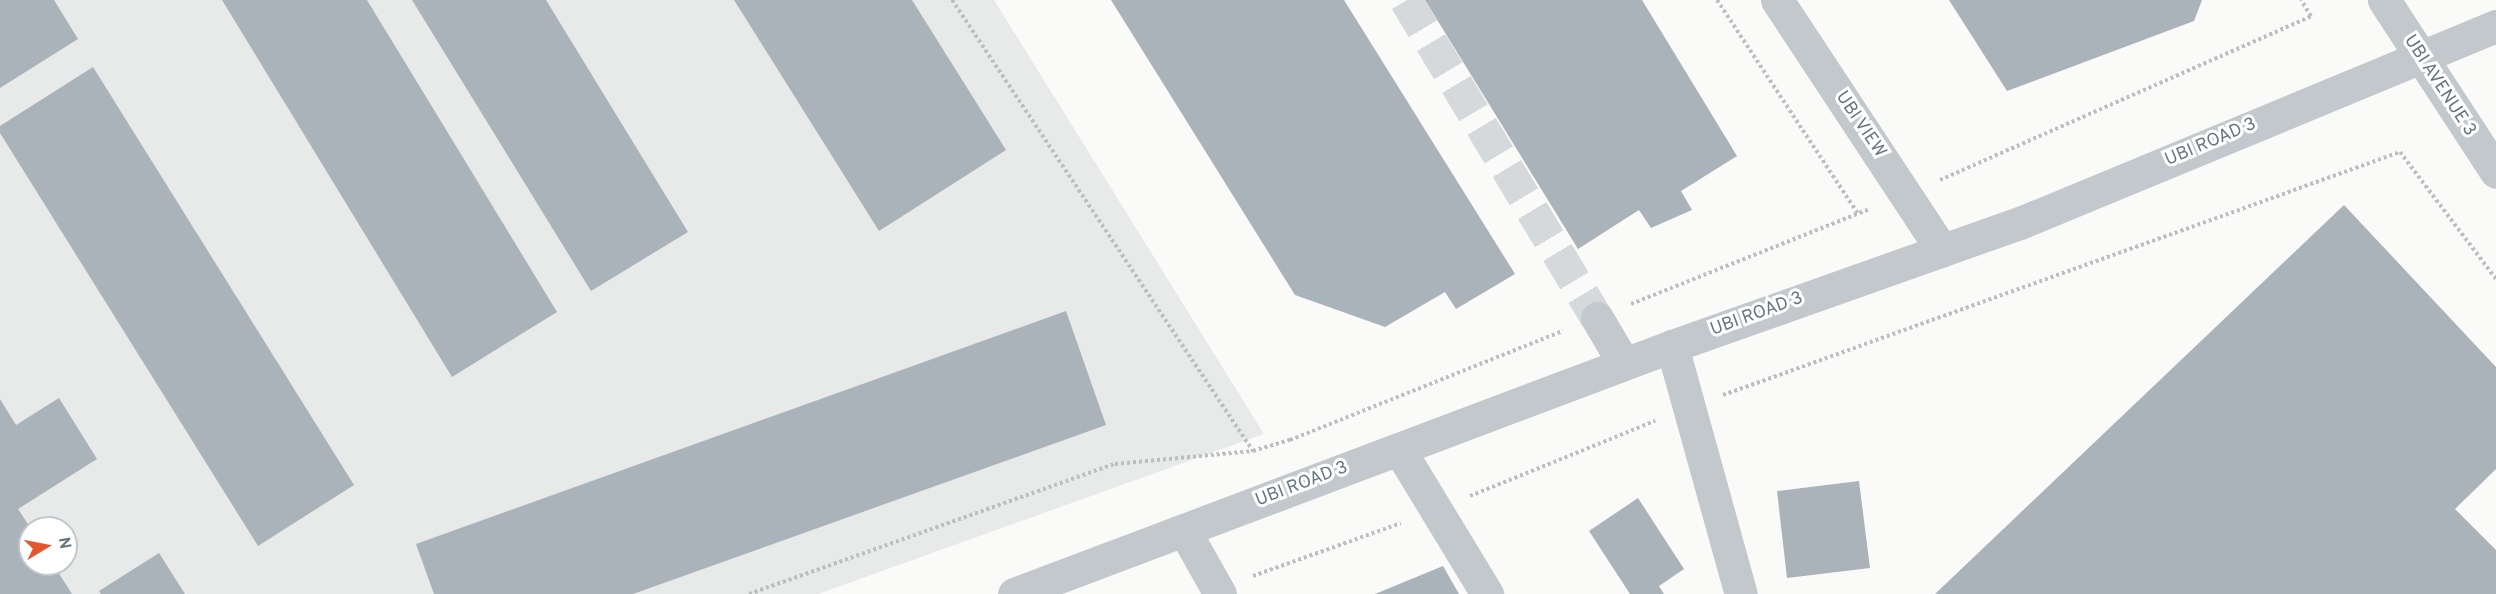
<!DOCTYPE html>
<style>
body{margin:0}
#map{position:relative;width:2496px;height:594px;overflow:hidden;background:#fafaf8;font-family:Overpass,sans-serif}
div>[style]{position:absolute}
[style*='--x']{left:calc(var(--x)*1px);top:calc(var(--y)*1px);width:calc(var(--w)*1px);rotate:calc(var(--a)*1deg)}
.built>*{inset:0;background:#e8e9e9}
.building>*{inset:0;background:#aab3b9}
.minor-tunnel>*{height:33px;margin-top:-16.5px;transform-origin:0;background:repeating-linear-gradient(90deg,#d5d9db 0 33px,transparent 0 49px)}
.path>*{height:4px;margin-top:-2px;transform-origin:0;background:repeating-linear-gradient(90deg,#bbbfc2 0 3px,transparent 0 6px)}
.minor>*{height:33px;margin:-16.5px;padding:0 16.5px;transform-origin:16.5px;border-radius:16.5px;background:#c3c8cc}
span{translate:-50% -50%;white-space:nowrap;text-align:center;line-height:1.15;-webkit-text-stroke:6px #fff;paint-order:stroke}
.street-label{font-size:18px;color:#657683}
.north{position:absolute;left:18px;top:516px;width:60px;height:60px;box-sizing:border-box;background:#fff;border:2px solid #c1c8cd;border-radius:50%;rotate:80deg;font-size:16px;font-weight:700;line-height:24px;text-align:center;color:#657683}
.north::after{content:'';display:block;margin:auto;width:21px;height:27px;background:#e4572e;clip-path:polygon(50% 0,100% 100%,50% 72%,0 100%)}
</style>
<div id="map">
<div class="built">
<i style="clip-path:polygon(evenodd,0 0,994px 0,1264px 434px,818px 594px,0 594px,0 0,30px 528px,66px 528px,66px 564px,30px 564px,30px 528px)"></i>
</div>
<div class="building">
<i style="clip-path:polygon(0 0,54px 0,78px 39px,0 88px)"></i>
<i style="clip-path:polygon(222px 0,367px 0,557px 312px,452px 377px)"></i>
<i style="clip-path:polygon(412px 0,546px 0,688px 232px,591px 291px)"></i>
<i style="clip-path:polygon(734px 0,912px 0,1006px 150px,879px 231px)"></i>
<i style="clip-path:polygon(1111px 0,1344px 0,1515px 274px,1456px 309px,1445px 292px,1385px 327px,1295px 295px)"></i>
<i style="clip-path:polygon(1425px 0,1642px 0,1737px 156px,1681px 191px,1692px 210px,1651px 228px,1639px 210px,1578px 249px)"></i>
<i style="clip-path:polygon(1949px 0,2202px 0,2194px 21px,2007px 91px)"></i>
<i style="clip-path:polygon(93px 67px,354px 485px,258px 546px,0 133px,0 126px)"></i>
<i style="clip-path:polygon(2344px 205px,2496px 367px,2496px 469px,2455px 509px,2496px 550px,2496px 594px,1935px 594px)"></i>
<i style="clip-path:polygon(1066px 311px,1106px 425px,633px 594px,434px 594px,416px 544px)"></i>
<i style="clip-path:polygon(59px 398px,97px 459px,18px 509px,30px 527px,30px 564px,53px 564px,72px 594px,0 594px,0 399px,16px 425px)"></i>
<i style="clip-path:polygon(1859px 481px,1870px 568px,1787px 578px,1777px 491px)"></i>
<i style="clip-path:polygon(1638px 498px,1684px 569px,1659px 586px,1664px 594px,1630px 594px,1589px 531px)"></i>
<i style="clip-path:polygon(159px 553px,185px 594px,101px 594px,99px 591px)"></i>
<i style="clip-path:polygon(1443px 566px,1459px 594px,1375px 594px)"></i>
</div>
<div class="minor-tunnel">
<i style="--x:1406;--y:0;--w:371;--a:59"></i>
</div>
<div class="path">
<i style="--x:952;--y:0;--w:542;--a:56.28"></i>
<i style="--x:1717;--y:0;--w:256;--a:56.6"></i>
<i style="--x:1940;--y:180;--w:406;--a:-23.8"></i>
<i style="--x:2311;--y:16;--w:19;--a:-122"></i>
<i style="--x:1631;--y:304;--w:257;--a:-21.7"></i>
<i style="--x:1723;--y:395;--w:719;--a:-19.74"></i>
<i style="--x:2400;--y:152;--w:159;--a:52.9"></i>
<i style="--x:1470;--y:496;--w:200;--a:-22.1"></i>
<i style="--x:1253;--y:576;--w:157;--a:-19.7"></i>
<i style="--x:749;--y:594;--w:388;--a:-19.6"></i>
<i style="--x:1115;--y:464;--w:139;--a:-5.4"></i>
<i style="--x:1253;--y:451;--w:39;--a:-17"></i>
<i style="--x:1290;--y:440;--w:294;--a:-21.8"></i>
</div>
<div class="minor">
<i style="--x:1777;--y:0;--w:300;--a:56.6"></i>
<i style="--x:2384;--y:0;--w:205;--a:56.9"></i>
<i style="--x:1597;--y:318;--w:53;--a:59.6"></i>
<i style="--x:1672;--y:346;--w:257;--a:74.5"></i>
<i style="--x:1399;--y:449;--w:170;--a:58.7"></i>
<i style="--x:1184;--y:530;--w:73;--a:60.6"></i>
<i style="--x:1014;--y:594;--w:703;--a:-20.65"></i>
<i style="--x:1672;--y:346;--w:369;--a:-19.5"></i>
<i style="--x:2020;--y:223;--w:515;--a:-22.48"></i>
</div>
<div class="street-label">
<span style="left:2439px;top:86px;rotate:57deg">UBI AVENUE 3</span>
<span style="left:1860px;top:125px;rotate:56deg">UBI VIEW</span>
<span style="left:2211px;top:143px;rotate:-23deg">UBI ROAD 3</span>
<span style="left:1757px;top:315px;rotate:-20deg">UBI ROAD 3</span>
<span style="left:1302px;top:485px;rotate:-21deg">UBI ROAD 3</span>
</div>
<div class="north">N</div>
</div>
